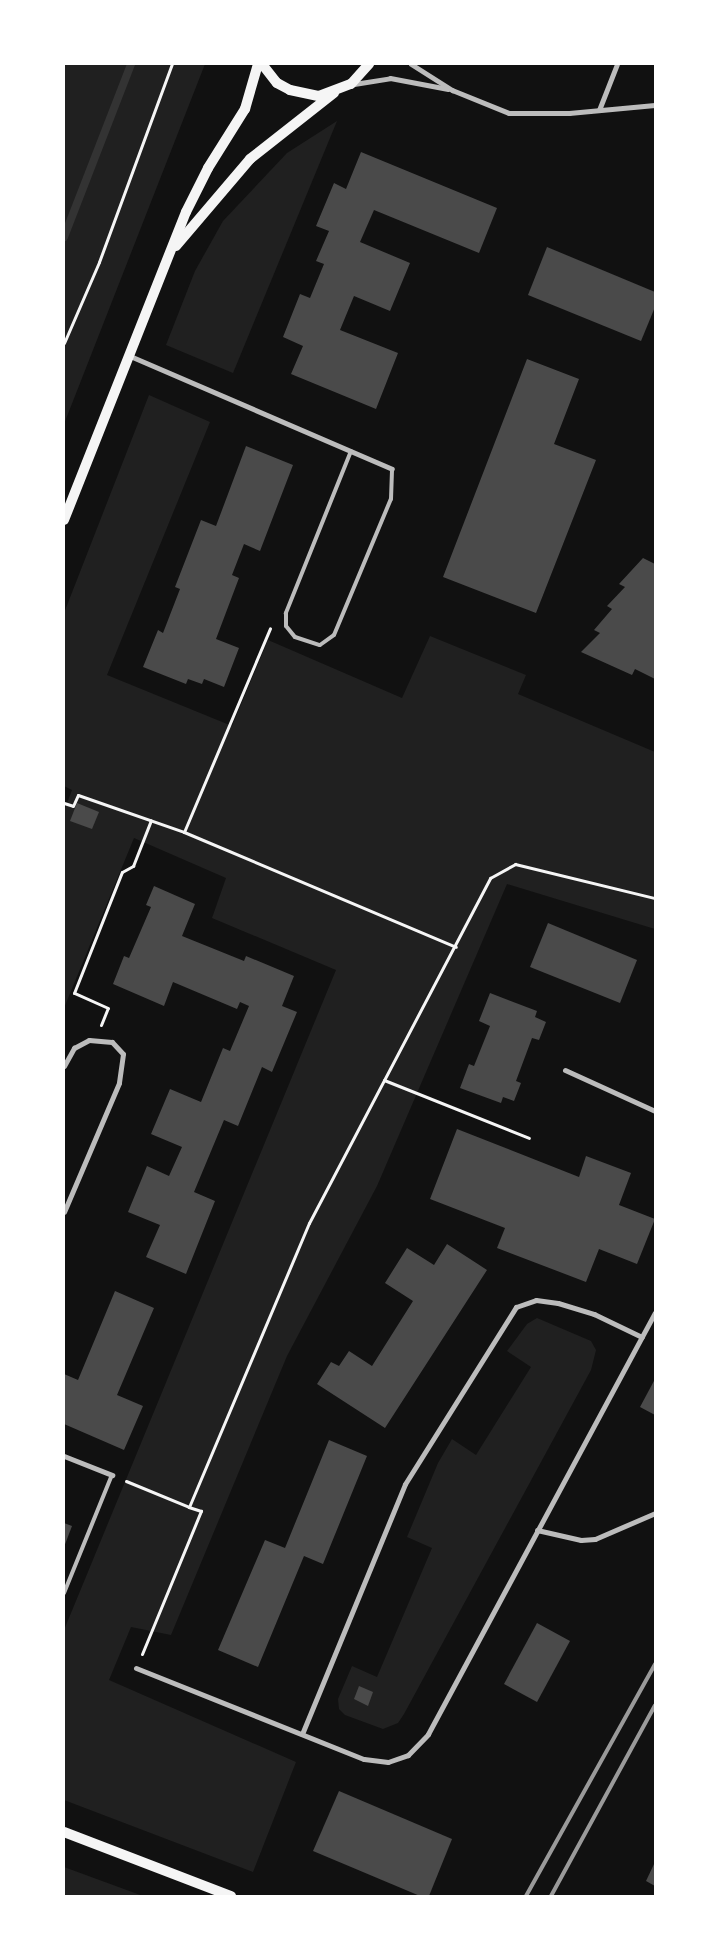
<!DOCTYPE html>
<style>
body{margin:0}
#map{position:relative;width:719px;height:1960px;overflow:hidden;background:#111;font-family:"Exo 2",sans-serif}
div>[style]{position:absolute}
[style*='--x']{left:calc(var(--x)*1px);top:calc(var(--y)*1px);width:calc(var(--w)*1px);rotate:calc(var(--a)*1deg)}
.green>*{inset:0;background:#202020}
.stream>*{height:8px;margin:-4px;padding:0 4px;transform-origin:4px;border-radius:4px;background:#333}
.building>*{inset:0;background:#4a4a4a}
.path>*{height:3px;margin:-1.5px;padding:0 1.5px;transform-origin:1.5px;border-radius:1.5px;background:#f5f5f5}
.service>*{height:4px;margin:-2px;padding:0 2px;transform-origin:2px;border-radius:2px;background:#bcbcbc}
.minor>*{height:5px;margin:-2.5px;padding:0 2.5px;transform-origin:2.5px;border-radius:2.5px;background:#bcbcbc}
.secondary>*{height:10px;margin:-5px;padding:0 5px;transform-origin:5px;border-radius:5px;background:#f5f5f5}
.rail>*{height:4px;margin:-2px;padding:0 2px;transform-origin:2px;border-radius:2px;background:#9a9a9a}
span{translate:-50% -50%;white-space:nowrap;text-align:center;line-height:1.15;-webkit-text-stroke:4px #fff;paint-order:stroke}
.frame{position:absolute;inset:0;border:65px solid #fff;pointer-events:none}
</style>
<div id="map">
<div class="green">
<i style="clip-path:polygon(64px 64px,205px 64px,64px 424px)"></i>
<i style="clip-path:polygon(337px 121px,233px 373px,166px 345px,195px 271px,223px 221px,287px 153px)"></i>
<i style="clip-path:polygon(149px 395px,210px 422px,107px 675px,232px 726px,268px 640px,402px 698px,430px 636px,526px 675px,518px 694px,655px 752px,655px 929px,507px 884px,377px 1186px,287px 1356px,171px 1635px,131px 1627px,109px 1680px,296px 1762px,253px 1872px,64px 1800px,64px 1630px,336px 970px,212px 918px,226px 878px,134px 838px,64px 1008px,64px 811px,72px 790px,64px 786px,64px 613px)"></i>
<i style="clip-path:polygon(537px 1318px,591px 1341px,596px 1350px,591px 1370px,404px 1714px,398px 1723px,383px 1729px,345px 1715px,339px 1709px,338px 1699px,352px 1666px,377px 1677px,432px 1548px,407px 1537px,438px 1463px,452px 1439px,476px 1455px,531px 1367px,507px 1351px,527px 1324px)"></i>
<i style="clip-path:polygon(64px 1867px,143px 1896px,64px 1896px)"></i>
</div>
<div class="stream">
<i style="--x:64;--y:237;--w:186;--a:-68.8"></i>
</div>
<div class="building">
<i style="clip-path:polygon(361px 152px,497px 208px,479px 253px,374px 210px,360px 242px,410px 263px,390px 311px,354px 296px,340px 330px,398px 353px,376px 409px,291px 374px,303px 346px,283px 337px,300px 294px,310px 298px,324px 264px,316px 261px,329px 231px,316px 226px,334px 183px,346px 189px)"></i>
<i style="clip-path:polygon(547px 247px,655px 292px,655px 307px,641px 341px,528px 295px)"></i>
<i style="clip-path:polygon(527px 359px,579px 379px,554px 444px,596px 460px,536px 613px,443px 577px)"></i>
<i style="clip-path:polygon(246px 446px,293px 465px,260px 551px,244px 544px,232px 575px,239px 578px,216px 639px,239px 648px,224px 687px,204px 679px,202px 684px,188px 679px,186px 684px,143px 667px,158px 630px,163px 633px,180px 589px,175px 587px,201px 520px,216px 526px)"></i>
<i style="clip-path:polygon(643px 558px,655px 564px,655px 679px,635px 669px,632px 675px,581px 652px,600px 633px,594px 630px,612px 609px,607px 606px,625px 587px,619px 584px)"></i>
<i style="clip-path:polygon(77px 803px,99px 812px,92px 829px,70px 821px)"></i>
<i style="clip-path:polygon(154px 886px,195px 904px,182px 936px,244px 961px,246px 956px,294px 976px,282px 1006px,297px 1012px,272px 1072px,262px 1067px,238px 1126px,224px 1120px,194px 1192px,215px 1201px,186px 1274px,146px 1257px,160px 1225px,128px 1212px,147px 1166px,169px 1176px,182px 1147px,151px 1134px,170px 1089px,201px 1102px,223px 1048px,230px 1051px,249px 1006px,240px 1002px,237px 1009px,173px 982px,164px 1006px,113px 984px,124px 956px,129px 958px,151px 907px,146px 905px)"></i>
<i style="clip-path:polygon(548px 923px,637px 960px,620px 1003px,530px 967px)"></i>
<i style="clip-path:polygon(490px 993px,537px 1011px,535px 1017px,546px 1022px,539px 1040px,532px 1038px,516px 1081px,521px 1083px,514px 1101px,503px 1097px,501px 1103px,460px 1088px,469px 1064px,474px 1066px,490px 1026px,479px 1021px)"></i>
<i style="clip-path:polygon(457px 1129px,579px 1177px,586px 1156px,631px 1173px,619px 1205px,655px 1219px,637px 1264px,599px 1249px,586px 1282px,497px 1248px,505px 1228px,430px 1199px)"></i>
<i style="clip-path:polygon(447px 1244px,487px 1270px,385px 1428px,317px 1384px,331px 1362px,339px 1366px,349px 1351px,372px 1366px,413px 1301px,385px 1283px,407px 1248px,434px 1265px)"></i>
<i style="clip-path:polygon(115px 1291px,154px 1308px,117px 1395px,143px 1406px,124px 1450px,64px 1424px,64px 1374px,78px 1380px)"></i>
<i style="clip-path:polygon(655px 1379px,655px 1415px,640px 1407px)"></i>
<i style="clip-path:polygon(329px 1440px,367px 1456px,323px 1564px,304px 1556px,258px 1667px,218px 1650px,265px 1540px,285px 1548px)"></i>
<i style="clip-path:polygon(64px 1523px,72px 1526px,64px 1547px)"></i>
<i style="clip-path:polygon(537px 1623px,570px 1641px,537px 1702px,504px 1684px)"></i>
<i style="clip-path:polygon(359px 1686px,373px 1692px,368px 1706px,354px 1699px)"></i>
<i style="clip-path:polygon(339px 1791px,452px 1839px,429px 1896px,420px 1896px,313px 1851px)"></i>
<i style="clip-path:polygon(655px 1862px,655px 1886px,646px 1881px)"></i>
</div>
<div class="path">
<i style="--x:64;--y:343;--w:88;--a:-66.6"></i>
<i style="--x:99;--y:262;--w:211;--a:-69.8"></i>
<i style="--x:64;--y:803;--w:9;--a:18"></i>
<i style="--x:73;--y:806;--w:12;--a:-66"></i>
<i style="--x:78;--y:795;--w:112;--a:19.2"></i>
<i style="--x:184;--y:832;--w:295;--a:22.9"></i>
<i style="--x:184;--y:832;--w:221;--a:-67.1"></i>
<i style="--x:101;--y:1025;--w:18;--a:-68"></i>
<i style="--x:108;--y:1008;--w:37;--a:-156"></i>
<i style="--x:74;--y:993;--w:130;--a:-68.4"></i>
<i style="--x:122;--y:872;--w:13;--a:-29"></i>
<i style="--x:133;--y:866;--w:49;--a:-68.6"></i>
<i style="--x:384;--y:1080;--w:156;--a:21.8"></i>
<i style="--x:126;--y:1481;--w:68;--a:22.4"></i>
<i style="--x:189;--y:1507;--w:308;--a:-67.1"></i>
<i style="--x:309;--y:1223;--w:390;--a:-62.3"></i>
<i style="--x:490;--y:878;--w:29;--a:-29"></i>
<i style="--x:515;--y:864;--w:144;--a:13.7"></i>
<i style="--x:142;--y:1654;--w:155;--a:-67.6"></i>
<i style="--x:201;--y:1511;--w:13;--a:-162"></i>
</div>
<div class="service">
<i style="--x:351;--y:451;--w:175;--a:111.9"></i>
<i style="--x:286;--y:613;--w:13;--a:90"></i>
<i style="--x:286;--y:626;--w:14;--a:51"></i>
<i style="--x:295;--y:637;--w:26;--a:18"></i>
<i style="--x:320;--y:645;--w:17;--a:-36"></i>
<i style="--x:334;--y:635;--w:147;--a:-67.3"></i>
<i style="--x:391;--y:499;--w:30;--a:-88"></i>
<i style="--x:64;--y:1593;--w:127;--a:-67.9"></i>
</div>
<div class="minor">
<i style="--x:411;--y:64;--w:49;--a:32.4"></i>
<i style="--x:452;--y:90;--w:61;--a:22"></i>
<i style="--x:509;--y:113;--w:60;--a:0"></i>
<i style="--x:569;--y:113;--w:86;--a:-5.3"></i>
<i style="--x:354;--y:84;--w:36;--a:-9"></i>
<i style="--x:390;--y:78;--w:59;--a:10.7"></i>
<i style="--x:599;--y:110;--w:49;--a:-68.6"></i>
<i style="--x:130;--y:356;--w:285;--a:23.3"></i>
<i style="--x:64;--y:1066;--w:21;--a:-61"></i>
<i style="--x:74;--y:1048;--w:17;--a:-28"></i>
<i style="--x:89;--y:1040;--w:23;--a:5"></i>
<i style="--x:112;--y:1042;--w:16;--a:47"></i>
<i style="--x:123;--y:1054;--w:29;--a:98"></i>
<i style="--x:119;--y:1083;--w:140;--a:113.1"></i>
<i style="--x:565;--y:1070;--w:99;--a:24.5"></i>
<i style="--x:64;--y:1456;--w:52;--a:21.6"></i>
<i style="--x:537;--y:1530;--w:45;--a:12.8"></i>
<i style="--x:581;--y:1540;--w:14;--a:-4"></i>
<i style="--x:595;--y:1539;--w:65;--a:-23.4"></i>
<i style="--x:136;--y:1668;--w:245;--a:21.8"></i>
<i style="--x:364;--y:1759;--w:24;--a:7"></i>
<i style="--x:388;--y:1762;--w:21;--a:-19"></i>
<i style="--x:408;--y:1755;--w:29;--a:-46"></i>
<i style="--x:428;--y:1734;--w:478;--a:-61.7"></i>
<i style="--x:302;--y:1734;--w:270;--a:-67.6"></i>
<i style="--x:405;--y:1484;--w:209;--a:-57.9"></i>
<i style="--x:516;--y:1307;--w:21;--a:-19"></i>
<i style="--x:536;--y:1300;--w:22;--a:8"></i>
<i style="--x:558;--y:1303;--w:38;--a:17"></i>
<i style="--x:594;--y:1314;--w:53;--a:25.6"></i>
</div>
<div class="secondary">
<i style="--x:262;--y:64;--w:24;--a:52"></i>
<i style="--x:277;--y:83;--w:15;--a:28"></i>
<i style="--x:290;--y:90;--w:30;--a:12"></i>
<i style="--x:319;--y:96;--w:34;--a:-21"></i>
<i style="--x:351;--y:84;--w:27;--a:-48"></i>
<i style="--x:176;--y:246;--w:114;--a:-49.6"></i>
<i style="--x:250;--y:159;--w:107;--a:-38.2"></i>
<i style="--x:64;--y:520;--w:331;--a:-68.4"></i>
<i style="--x:186;--y:212;--w:49;--a:-63.4"></i>
<i style="--x:208;--y:168;--w:70;--a:-57.9"></i>
<i style="--x:245;--y:109;--w:47;--a:-73.9"></i>
<i style="--x:64;--y:1832;--w:179;--a:21"></i>
</div>
<div class="rail">
<i style="--x:526;--y:1896;--w:265;--a:-60.9"></i>
<i style="--x:551;--y:1896;--w:217;--a:-61.4"></i>
</div>
<div class="frame"></div>
</div>
